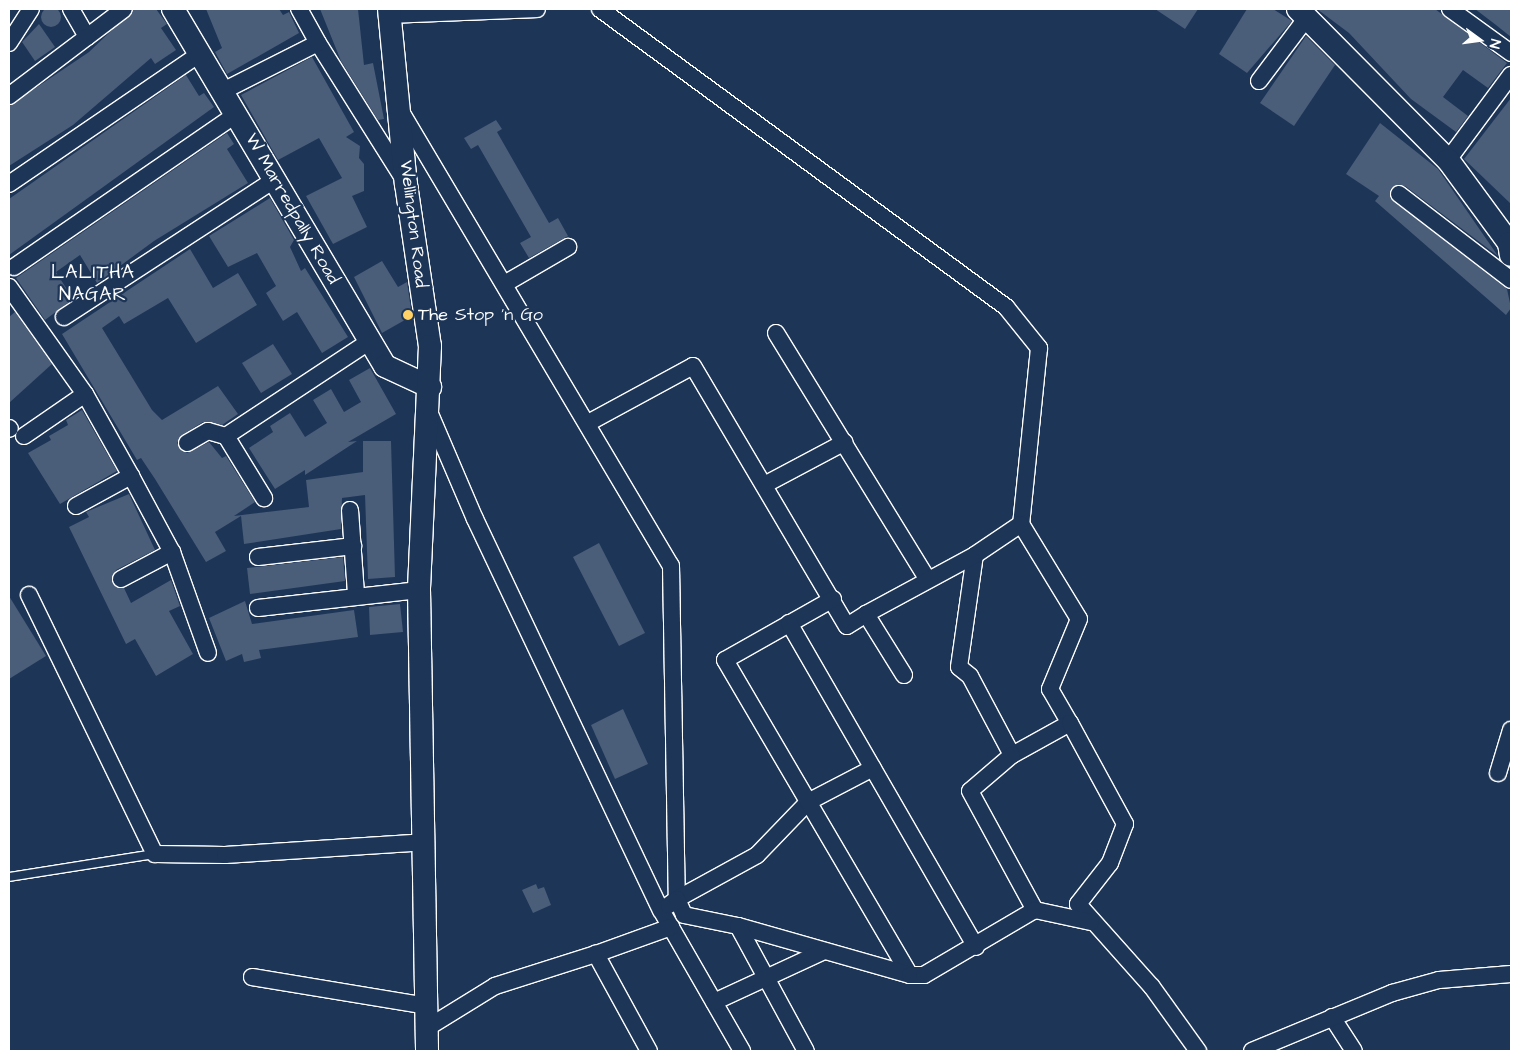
<!DOCTYPE html>
<style>
body{margin:0}
#map{position:relative;width:1520px;height:1060px;overflow:hidden;background:#1d3557;font-family:"Architects Daughter",sans-serif}
div>[style]{position:absolute}
[style*='--x']{left:calc(var(--x)*1px);top:calc(var(--y)*1px);width:calc(var(--w)*1px);rotate:calc(var(--a)*1deg)}
.building>*{inset:0;background:#4a5d79}
.round{border-radius:50%}
.roads{filter:drop-shadow(1px 0 #fff) drop-shadow(-1px 0 #fff) drop-shadow(0 1px #fff) drop-shadow(0 -1px #fff)}
.lane>*{height:8px;margin:-4px;padding:0 4px;transform-origin:4px;border-radius:4px;background:#1d3557}
.street>*{height:16px;margin:-8px;padding:0 8px;transform-origin:8px;border-radius:8px;background:#1d3557}
.secondary>*{height:22px;margin:-11px;padding:0 11px;transform-origin:11px;border-radius:11px;background:#1d3557}
.dots>*{width:14px;height:14px;translate:-50% -50%;box-sizing:border-box;border:2px solid #1d3557;border-radius:50%}
span{translate:-50% -50%;white-space:nowrap;text-align:center;line-height:1.15;-webkit-text-stroke:4.5px #1d3557;paint-order:stroke}
.street-label{font-size:18px;color:#fff}
.poi-label{font-size:18px;color:#fff}
.left{translate:0 -50%;text-align:left}
.neighbourhood-label{font-size:19px;color:#fff;letter-spacing:1px}
.frame{position:absolute;inset:0;border:10px solid #fff;pointer-events:none}
.north{position:absolute;left:1455px;top:15px;width:50px;height:50px;-webkit-text-stroke:4px #1d3557;paint-order:stroke;rotate:104deg;font-size:14px;font-weight:700;line-height:20px;text-align:center;color:#fff}
.north::after{content:'';display:block;margin:auto;width:18px;height:22px;background:#fff;clip-path:polygon(50% 0,100% 100%,50% 72%,0 100%)}
</style>
<div id="map">
<div class="building">
<i class="round" style="left:41px;top:7px;width:20px;height:20px"></i>
<i style="clip-path:polygon(134px 9px,156px 9px,167px 24px,161px 28px,176px 50px,155px 64px,151px 58px,73px 125px,9px 166px,9px 106px,89px 52px)"></i>
<i style="clip-path:polygon(206px 9px,279px 9px,283px 15px,289px 12px,299px 33px,227px 74px,215px 52px,222px 48px)"></i>
<i style="clip-path:polygon(320px 9px,358px 9px,364px 65px,373px 63px,384px 119px,378px 120px,341px 61px)"></i>
<i style="clip-path:polygon(1155px 9px,1198px 9px,1185px 29px)"></i>
<i style="clip-path:polygon(1247px 9px,1273px 9px,1292px 21px,1247px 73px,1219px 54px)"></i>
<i style="clip-path:polygon(1317px 9px,1435px 9px,1507px 63px,1488px 88px,1463px 70px,1443px 97px,1468px 116px,1456px 132px,1411px 99px,1349px 33px)"></i>
<i style="clip-path:polygon(1475px 9px,1511px 9px,1511px 37px,1496px 25px)"></i>
<i style="clip-path:polygon(39px 24px,55px 47px,35px 61px,22px 42px)"></i>
<i style="clip-path:polygon(1306px 36px,1335px 65px,1294px 126px,1260px 103px)"></i>
<i style="clip-path:polygon(312px 57px,354px 132px,346px 137px,360px 146px,359px 158px,364px 164px,364px 191px,352px 196px,367px 227px,333px 244px,306px 196px,342px 178px,319px 138px,278px 160px,241px 95px)"></i>
<i style="clip-path:polygon(186px 75px,199px 96px,204px 93px,214px 107px,9px 255px,9px 199px)"></i>
<i style="clip-path:polygon(1511px 98px,1511px 204px,1464px 159px)"></i>
<i style="clip-path:polygon(496px 120px,502px 129px,497px 132px,549px 223px,558px 218px,568px 236px,529px 258px,520px 243px,531px 237px,478px 145px,471px 149px,464px 138px)"></i>
<i style="clip-path:polygon(1380px 123px,1438px 169px,1498px 256px,1405px 186px,1391px 188px,1390px 198px,1507px 289px,1511px 308px,1506px 315px,1375px 201px,1379px 196px,1346px 174px)"></i>
<i style="clip-path:polygon(227px 133px,234px 144px,227px 149px,248px 183px,154px 241px,97px 283px,80px 255px,56px 272px,73px 299px,45px 320px,16px 278px)"></i>
<i style="clip-path:polygon(270px 198px,294px 240px,290px 247px,301px 271px,305px 268px,348px 337px,322px 353px,297px 312px,283px 321px,266px 293px,276px 286px,257px 253px,228px 267px,209px 236px)"></i>
<i style="clip-path:polygon(190px 249px,213px 288px,238px 273px,257px 305px,196px 343px,168px 298px,124px 324px,119px 316px,102px 328px,152px 410px,162px 420px,218px 386px,238px 414px,222px 425px,203px 422px,182px 435px,177px 443px,187px 453px,209px 442px,222px 458px,226px 456px,255px 502px,234px 516px,309px 507px,306px 480px,363px 472px,363px 441px,391px 441px,395px 577px,368px 579px,365px 495px,342px 498px,341px 529px,244px 544px,241px 516px,215px 532px,226px 551px,206px 562px,155px 479px,141px 458px,137px 460px,62px 334px)"></i>
<i style="clip-path:polygon(382px 261px,398px 287px,407px 282px,412px 316px,382px 333px,354px 277px)"></i>
<i style="clip-path:polygon(15px 312px,52px 364px,9px 403px,9px 317px)"></i>
<i style="clip-path:polygon(273px 344px,292px 374px,261px 393px,242px 363px)"></i>
<i style="clip-path:polygon(370px 368px,396px 414px,348px 442px,357px 441px,305px 475px,305px 470px,275px 489px,249px 448px,273px 432px,270px 426px,290px 413px,305px 437px,327px 423px,313px 400px,331px 389px,344px 412px,361px 402px,349px 380px)"></i>
<i style="clip-path:polygon(82px 410px,117px 471px,60px 504px,28px 453px,51px 440px,49px 436px,68px 425px,66px 420px)"></i>
<i style="clip-path:polygon(129px 494px,155px 550px,116px 570px,112px 583px,124px 588px,131px 603px,171px 580px,180px 606px,169px 611px,193px 654px,156px 676px,135px 639px,126px 644px,69px 527px,89px 517px,86px 512px)"></i>
<i style="clip-path:polygon(599px 543px,645px 633px,619px 646px,573px 557px)"></i>
<i style="clip-path:polygon(343px 557px,345px 581px,250px 594px,247px 568px)"></i>
<i style="clip-path:polygon(9px 596px,46px 656px,9px 679px)"></i>
<i style="clip-path:polygon(245px 601px,252px 624px,354px 610px,358px 637px,259px 650px,261px 658px,244px 662px,242px 654px,226px 661px,209px 618px)"></i>
<i style="clip-path:polygon(400px 604px,403px 632px,370px 635px,369px 607px)"></i>
<i style="clip-path:polygon(623px 709px,648px 764px,615px 779px,591px 725px)"></i>
<i style="clip-path:polygon(536px 884px,538px 889px,544px 887px,551px 905px,533px 913px,522px 890px)"></i>
</div>
<div class="roads">
<div class="lane">
<i style="--x:9;--y:877;--w:148;--a:-9"></i>
</div>
<div class="street">
<i style="--x:71;--y:9;--w:32;--a:60"></i>
<i style="--x:87;--y:37;--w:46;--a:-37.1"></i>
<i style="--x:600;--y:9;--w:504;--a:36.28"></i>
<i style="--x:1006;--y:307;--w:53;--a:51.2"></i>
<i style="--x:1039;--y:348;--w:177;--a:95.8"></i>
<i style="--x:1021;--y:524;--w:111;--a:58.6"></i>
<i style="--x:1079;--y:619;--w:76;--a:112.5"></i>
<i style="--x:1050;--y:689;--w:39;--a:60"></i>
<i style="--x:1070;--y:723;--w:66;--a:151.1"></i>
<i style="--x:1012;--y:755;--w:89;--a:-118"></i>
<i style="--x:970;--y:676;--w:14;--a:-141"></i>
<i style="--x:959;--y:667;--w:113;--a:-81.9"></i>
<i style="--x:975;--y:555;--w:55;--a:-34"></i>
<i style="--x:1450;--y:9;--w:75;--a:35.8"></i>
<i style="--x:390;--y:15;--w:147;--a:-2.3"></i>
<i style="--x:9;--y:43;--w:40;--a:-57.1"></i>
<i style="--x:318;--y:43;--w:163;--a:57.8"></i>
<i style="--x:1259;--y:81;--w:81;--a:-53"></i>
<i style="--x:223;--y:91;--w:106;--a:-26.8"></i>
<i style="--x:318;--y:43;--w:39;--a:-119"></i>
<i style="--x:9;--y:96;--w:98;--a:-37.1"></i>
<i style="--x:400;--y:110;--w:530;--a:59.28"></i>
<i style="--x:671;--y:566;--w:333;--a:89"></i>
<i style="--x:677;--y:899;--w:91;--a:-28.8"></i>
<i style="--x:757;--y:855;--w:74;--a:-46.1"></i>
<i style="--x:808;--y:802;--w:73;--a:-27.6"></i>
<i style="--x:1448;--y:160;--w:106;--a:-53.5"></i>
<i style="--x:9;--y:184;--w:232;--a:-34.3"></i>
<i style="--x:1399;--y:194;--w:141;--a:37.5"></i>
<i style="--x:14;--y:267;--w:270;--a:-34.5"></i>
<i style="--x:506;--y:283;--w:72;--a:-30.1"></i>
<i style="--x:9;--y:287;--w:131;--a:54.6"></i>
<i style="--x:85;--y:394;--w:94;--a:60.7"></i>
<i style="--x:131;--y:476;--w:86;--a:61.7"></i>
<i style="--x:172;--y:552;--w:107;--a:70.4"></i>
<i style="--x:64;--y:317;--w:251;--a:-33.1"></i>
<i style="--x:776;--y:333;--w:288;--a:58.4"></i>
<i style="--x:430;--y:414;--w:114;--a:66.8"></i>
<i style="--x:475;--y:519;--w:433;--a:64.6"></i>
<i style="--x:661;--y:910;--w:163;--a:60.1"></i>
<i style="--x:588;--y:423;--w:119;--a:-28.5"></i>
<i style="--x:693;--y:366;--w:302;--a:59.4"></i>
<i style="--x:847;--y:626;--w:22;--a:-32"></i>
<i style="--x:9;--y:428;--w:1;--a:45"></i>
<i style="--x:24;--y:436;--w:74;--a:-34.5"></i>
<i style="--x:226;--y:436;--w:73;--a:58.5"></i>
<i style="--x:187;--y:443;--w:24;--a:-30"></i>
<i style="--x:208;--y:431;--w:19;--a:16"></i>
<i style="--x:226;--y:436;--w:173;--a:-33.4"></i>
<i style="--x:766;--y:484;--w:89;--a:-28"></i>
<i style="--x:76;--y:506;--w:63;--a:-28.6"></i>
<i style="--x:350;--y:510;--w:83;--a:85.9"></i>
<i style="--x:258;--y:557;--w:96;--a:-6.6"></i>
<i style="--x:121;--y:579;--w:58;--a:-27.9"></i>
<i style="--x:29;--y:595;--w:288;--a:64.1"></i>
<i style="--x:155;--y:854;--w:70;--a:0.8"></i>
<i style="--x:225;--y:855;--w:199;--a:-3.7"></i>
<i style="--x:833;--y:599;--w:124;--a:150.5"></i>
<i style="--x:725;--y:660;--w:365;--a:59.6"></i>
<i style="--x:258;--y:608;--w:162;--a:-6.4"></i>
<i style="--x:789;--y:623;--w:374;--a:60"></i>
<i style="--x:904;--y:675;--w:72;--a:-121.9"></i>
<i style="--x:866;--y:614;--w:124;--a:-28.4"></i>
<i style="--x:1070;--y:723;--w:115;--a:61.4"></i>
<i style="--x:1125;--y:824;--w:42;--a:111"></i>
<i style="--x:1110;--y:863;--w:52;--a:128"></i>
<i style="--x:1078;--y:904;--w:111;--a:48.3"></i>
<i style="--x:1152;--y:987;--w:79;--a:54.3"></i>
<i style="--x:1012;--y:755;--w:55;--a:139.4"></i>
<i style="--x:970;--y:791;--w:136;--a:61.4"></i>
<i style="--x:1498;--y:773;--w:45;--a:-73.2"></i>
<i style="--x:669;--y:905;--w:10;--a:-37"></i>
<i style="--x:677;--y:899;--w:17;--a:66"></i>
<i style="--x:684;--y:915;--w:55;--a:11.5"></i>
<i style="--x:738;--y:926;--w:179;--a:15.9"></i>
<i style="--x:910;--y:975;--w:14;--a:0"></i>
<i style="--x:924;--y:975;--w:129;--a:-30.4"></i>
<i style="--x:1035;--y:910;--w:57;--a:12.1"></i>
<i style="--x:738;--y:926;--w:142;--a:61.5"></i>
<i style="--x:252;--y:977;--w:177;--a:9.4"></i>
<i style="--x:714;--y:1002;--w:119;--a:-24.8"></i>
<i style="--x:1332;--y:1017;--w:40;--a:57.1"></i>
<i style="--x:427;--y:1028;--w:80;--a:-31.7"></i>
<i style="--x:495;--y:986;--w:106;--a:-17.6"></i>
<i style="--x:649;--y:1051;--w:111;--a:-118.7"></i>
<i style="--x:596;--y:954;--w:80;--a:-19.8"></i>
<i style="--x:1252;--y:1051;--w:152;--a:-22.5"></i>
<i style="--x:1392;--y:993;--w:49;--a:-15.5"></i>
<i style="--x:1439;--y:980;--w:72;--a:-4.8"></i>
</div>
<div class="secondary">
<i style="--x:173;--y:9;--w:415;--a:59.3"></i>
<i style="--x:385;--y:366;--w:50;--a:25"></i>
<i style="--x:389;--y:9;--w:176;--a:84.5"></i>
<i style="--x:406;--y:184;--w:164;--a:81.6"></i>
<i style="--x:430;--y:346;--w:244;--a:92.6"></i>
<i style="--x:419;--y:590;--w:461;--a:89"></i>
<i style="--x:1298;--y:9;--w:213;--a:45.2"></i>
<i style="--x:1448;--y:160;--w:103;--a:53.7"></i>
<i style="--x:1509;--y:243;--w:12;--a:81"></i>
</div>
</div>
<div class="dots">
<i style="left:408px;top:315px;background:#ffd166"></i>
</div>
<div class="street-label">
<span style="left:292px;top:209px;rotate:60deg">W Marredpally Road</span>
<span style="left:413px;top:224px;rotate:83deg">Wellington Road</span>
</div>
<div class="poi-label">
<span class="left" style="left:418px;top:315px">The Stop 'n Go</span>
</div>
<div class="neighbourhood-label">
<span style="left:93px;top:284px">LALITHA<br>NAGAR</span>
</div>
<div class="frame"></div>
<div class="north">N</div>
</div>
